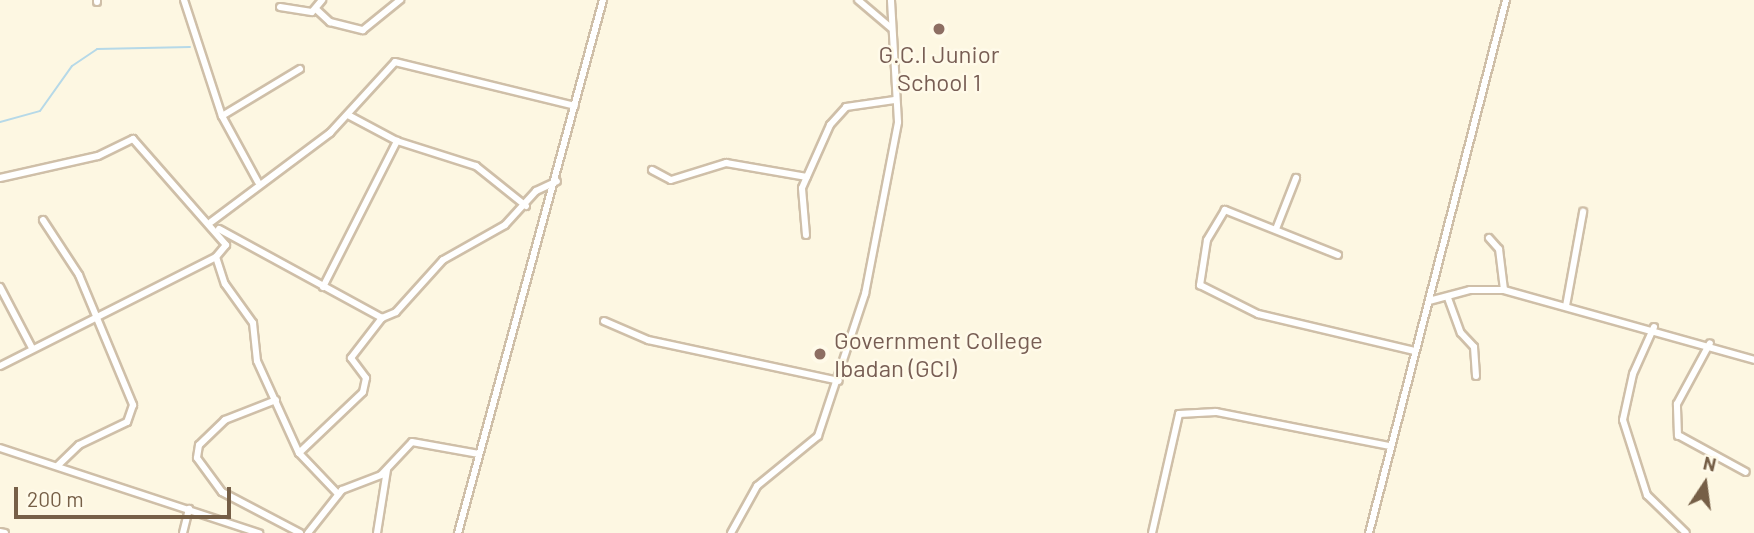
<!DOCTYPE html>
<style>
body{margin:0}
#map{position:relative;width:1754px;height:533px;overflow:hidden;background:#fdf7e2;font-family:Barlow,sans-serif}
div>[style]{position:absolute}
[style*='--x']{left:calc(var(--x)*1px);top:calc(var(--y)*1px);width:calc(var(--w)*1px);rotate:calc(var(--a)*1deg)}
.stream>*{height:2px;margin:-1px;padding:0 1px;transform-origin:1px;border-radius:1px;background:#b6d9e8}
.roads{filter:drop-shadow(2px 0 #cfbfa8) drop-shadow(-2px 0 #cfbfa8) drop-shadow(0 2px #cfbfa8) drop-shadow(0 -2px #cfbfa8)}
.street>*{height:6px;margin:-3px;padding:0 3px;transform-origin:3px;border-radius:3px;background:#fff}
.dots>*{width:19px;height:19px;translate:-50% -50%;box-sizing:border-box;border:4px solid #fffae9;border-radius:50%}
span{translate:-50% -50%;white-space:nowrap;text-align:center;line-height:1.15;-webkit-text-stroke:5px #fffae9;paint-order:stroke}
.education-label{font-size:24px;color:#785e54}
.left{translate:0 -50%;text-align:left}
.north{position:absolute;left:1670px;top:449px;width:70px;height:70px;-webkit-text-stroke:5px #fffae9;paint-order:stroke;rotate:13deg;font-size:19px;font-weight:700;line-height:28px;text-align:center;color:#765f47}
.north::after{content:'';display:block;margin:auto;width:24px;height:32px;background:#765f47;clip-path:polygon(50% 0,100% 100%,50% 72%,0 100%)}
.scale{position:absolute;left:14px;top:487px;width:217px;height:32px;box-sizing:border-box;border:4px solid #765f47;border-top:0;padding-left:9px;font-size:21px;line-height:24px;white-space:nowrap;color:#765f47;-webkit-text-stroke:5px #fffae9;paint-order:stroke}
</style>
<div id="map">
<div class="stream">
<i style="--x:0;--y:122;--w:41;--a:-15.4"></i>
<i style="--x:40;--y:111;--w:55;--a:-54.6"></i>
<i style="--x:72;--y:66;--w:30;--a:-34"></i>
<i style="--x:97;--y:49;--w:93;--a:-1.2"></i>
</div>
<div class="roads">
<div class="street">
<i style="--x:97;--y:0;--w:2;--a:90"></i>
<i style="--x:184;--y:0;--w:122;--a:71.9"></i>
<i style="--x:222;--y:116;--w:75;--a:61.4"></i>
<i style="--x:858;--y:0;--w:43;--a:40.3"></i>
<i style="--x:280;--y:7;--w:32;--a:9"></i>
<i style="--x:312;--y:12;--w:16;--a:-50"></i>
<i style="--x:317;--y:10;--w:18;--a:43"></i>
<i style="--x:330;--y:22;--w:34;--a:14"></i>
<i style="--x:363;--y:30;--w:48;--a:-39"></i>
<i style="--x:348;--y:115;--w:55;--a:28"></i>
<i style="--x:397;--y:141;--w:83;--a:17.6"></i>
<i style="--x:476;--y:166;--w:64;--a:38.7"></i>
<i style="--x:222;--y:116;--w:91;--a:-31.1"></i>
<i style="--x:652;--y:170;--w:21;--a:28"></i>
<i style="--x:671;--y:180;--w:58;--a:-17.2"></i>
<i style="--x:726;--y:163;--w:82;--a:9.8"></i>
<i style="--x:0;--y:178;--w:100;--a:-12.7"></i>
<i style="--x:98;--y:156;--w:39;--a:-26"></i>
<i style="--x:133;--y:139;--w:141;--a:48.7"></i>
<i style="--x:226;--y:245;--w:16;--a:130"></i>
<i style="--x:216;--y:257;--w:242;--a:153.2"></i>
<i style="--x:43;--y:220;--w:66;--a:56.8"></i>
<i style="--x:79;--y:275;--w:141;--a:67.4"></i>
<i style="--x:133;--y:405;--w:18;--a:109"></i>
<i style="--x:127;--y:422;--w:53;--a:154.4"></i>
<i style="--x:79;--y:445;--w:30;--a:136"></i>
<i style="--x:211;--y:222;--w:149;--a:-36.8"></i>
<i style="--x:330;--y:133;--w:96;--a:-47.5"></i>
<i style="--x:395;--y:62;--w:185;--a:13.7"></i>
<i style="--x:219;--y:229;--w:186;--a:28.6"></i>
<i style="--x:382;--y:318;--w:15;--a:-23"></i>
<i style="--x:396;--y:312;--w:70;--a:-47.9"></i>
<i style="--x:443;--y:260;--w:71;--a:-29.4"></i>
<i style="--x:505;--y:225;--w:46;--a:-47.6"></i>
<i style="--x:536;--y:191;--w:23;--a:-25"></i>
<i style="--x:1276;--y:229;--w:55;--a:-68.6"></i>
<i style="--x:806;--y:235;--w:47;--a:-94.9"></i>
<i style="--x:802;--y:188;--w:69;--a:-66"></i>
<i style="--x:830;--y:125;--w:24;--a:-48"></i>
<i style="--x:846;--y:107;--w:49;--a:-8.3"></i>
<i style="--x:1489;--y:238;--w:15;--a:48"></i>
<i style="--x:1499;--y:249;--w:41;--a:83"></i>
<i style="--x:1338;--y:255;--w:122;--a:-158.3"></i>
<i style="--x:1225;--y:210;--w:35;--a:121"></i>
<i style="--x:1207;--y:240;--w:46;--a:98.8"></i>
<i style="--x:1200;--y:285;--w:65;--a:26.6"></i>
<i style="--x:1258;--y:314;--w:161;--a:13.3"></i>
<i style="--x:216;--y:257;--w:28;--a:72"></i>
<i style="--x:225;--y:284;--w:48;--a:54.3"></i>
<i style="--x:253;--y:323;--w:38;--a:84"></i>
<i style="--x:257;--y:361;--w:101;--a:65.5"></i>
<i style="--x:299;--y:453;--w:57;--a:46.4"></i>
<i style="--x:0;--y:287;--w:69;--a:62.3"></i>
<i style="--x:323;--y:287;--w:164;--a:-63.1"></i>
<i style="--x:1448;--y:298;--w:37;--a:70"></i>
<i style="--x:1461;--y:333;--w:19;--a:47"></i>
<i style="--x:1474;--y:347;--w:29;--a:86"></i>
<i style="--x:1429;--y:301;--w:42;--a:-15"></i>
<i style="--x:1470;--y:290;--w:34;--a:0"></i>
<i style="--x:1504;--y:290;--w:260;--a:15.6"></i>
<i style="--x:1566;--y:306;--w:96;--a:-79.7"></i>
<i style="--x:604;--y:321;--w:48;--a:23.4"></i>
<i style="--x:648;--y:340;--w:195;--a:12.1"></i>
<i style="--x:1654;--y:327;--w:51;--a:114.1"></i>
<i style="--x:1633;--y:374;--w:47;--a:102.3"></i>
<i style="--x:1623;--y:420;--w:79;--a:72.3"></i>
<i style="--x:1647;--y:495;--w:54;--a:44.3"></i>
<i style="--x:276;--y:400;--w:55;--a:158.6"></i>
<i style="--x:225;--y:420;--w:36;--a:136"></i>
<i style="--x:199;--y:445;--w:13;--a:99"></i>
<i style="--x:197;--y:458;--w:42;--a:53.7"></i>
<i style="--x:222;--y:492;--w:88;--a:27.7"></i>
<i style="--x:1678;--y:435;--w:77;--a:28.6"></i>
<i style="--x:1678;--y:436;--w:32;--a:-92"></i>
<i style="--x:1677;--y:404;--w:69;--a:-61.6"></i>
<i style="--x:0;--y:448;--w:273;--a:18.2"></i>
<i style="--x:299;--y:453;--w:88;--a:-43.6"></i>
<i style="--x:363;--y:392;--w:14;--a:-78"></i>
<i style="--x:366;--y:378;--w:25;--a:-127"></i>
<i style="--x:351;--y:358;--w:51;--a:-52.2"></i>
<i style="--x:0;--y:532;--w:5;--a:11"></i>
<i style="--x:183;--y:533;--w:25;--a:-76"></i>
<i style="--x:308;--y:533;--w:55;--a:-51.7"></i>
<i style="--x:342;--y:490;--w:42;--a:-21"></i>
<i style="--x:381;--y:475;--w:45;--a:-46.8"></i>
<i style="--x:412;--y:442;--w:68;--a:10.2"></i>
<i style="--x:377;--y:533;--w:64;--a:-81"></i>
<i style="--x:458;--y:533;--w:552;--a:-74.78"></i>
<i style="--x:731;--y:533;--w:54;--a:-61"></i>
<i style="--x:757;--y:486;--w:79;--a:-39.3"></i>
<i style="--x:818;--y:436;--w:150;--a:-71.7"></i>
<i style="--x:865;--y:294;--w:175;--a:-79.1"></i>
<i style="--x:898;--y:122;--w:122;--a:-93.3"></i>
<i style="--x:1152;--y:533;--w:122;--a:-77.2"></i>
<i style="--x:1179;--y:414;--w:37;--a:-3"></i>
<i style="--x:1216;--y:412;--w:177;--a:11.1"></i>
<i style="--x:1369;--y:533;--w:550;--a:-75.58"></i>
</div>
</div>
<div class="dots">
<i style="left:939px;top:29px;background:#8d6e63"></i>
<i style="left:820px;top:354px;background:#8d6e63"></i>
</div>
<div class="education-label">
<span style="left:939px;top:68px">G.C.I Junior<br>School 1</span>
<span class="left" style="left:834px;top:354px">Government College<br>Ibadan (GCI)</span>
</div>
<div class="north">N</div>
<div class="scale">200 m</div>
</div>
